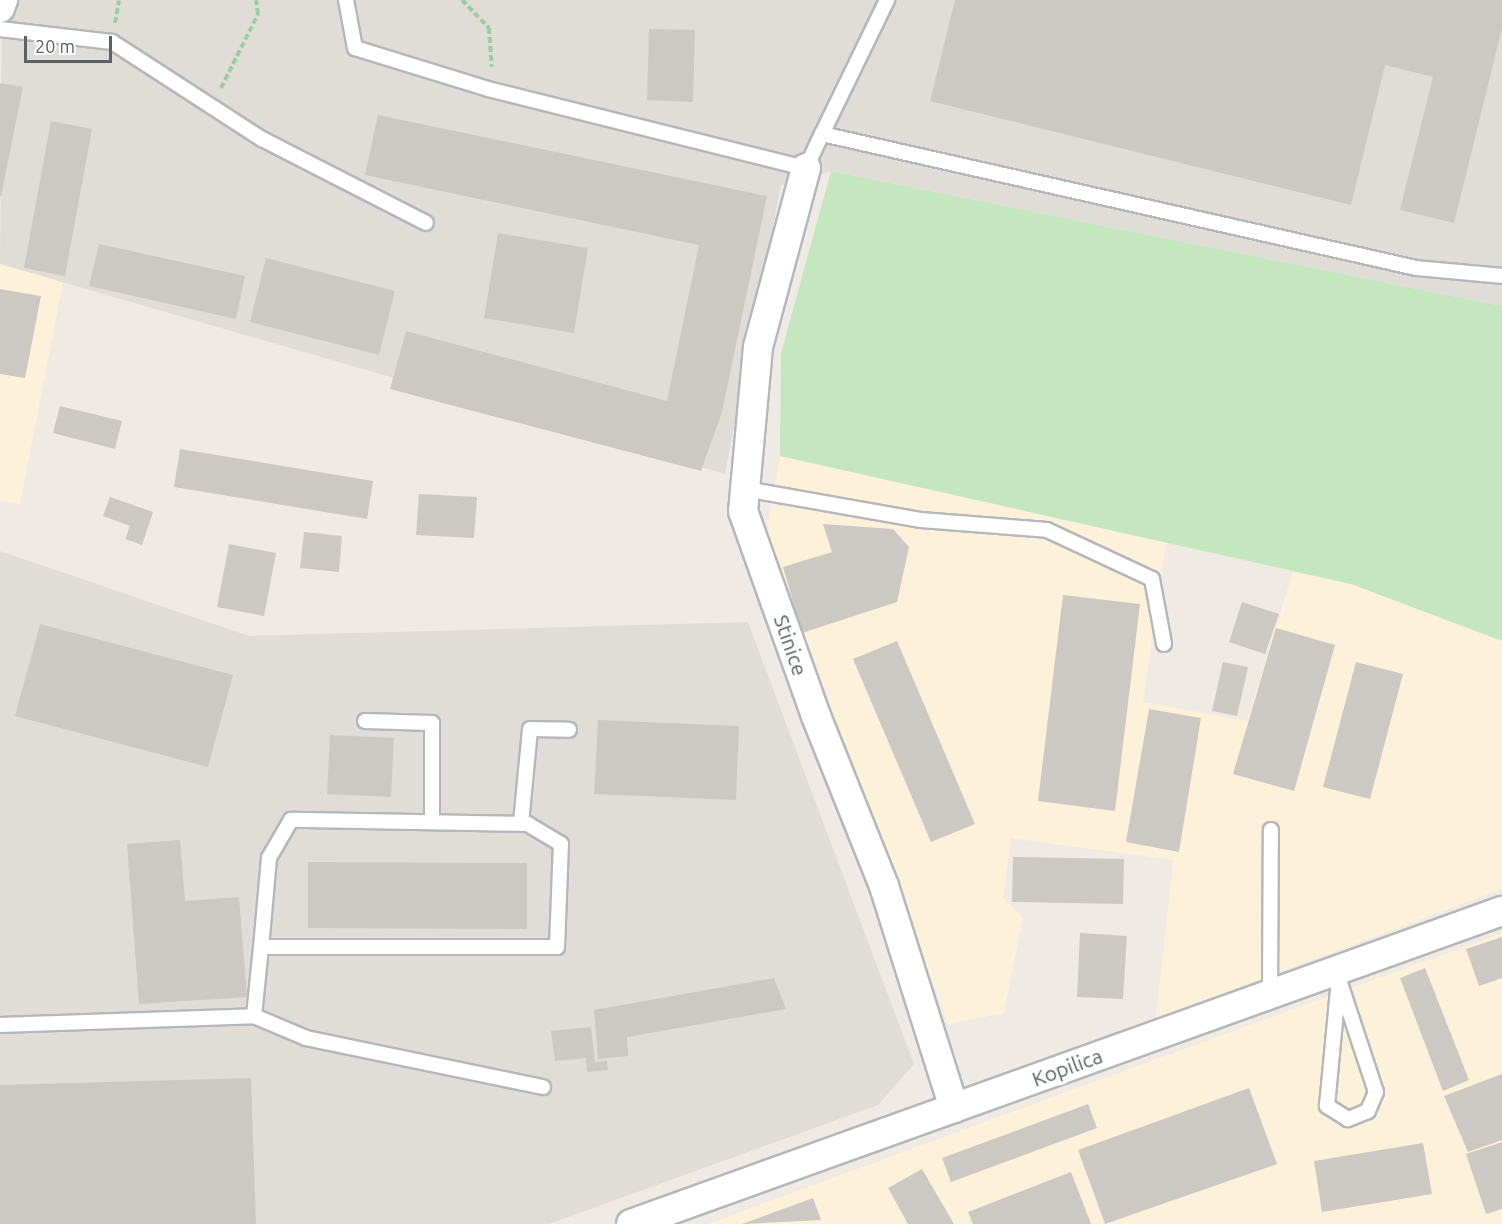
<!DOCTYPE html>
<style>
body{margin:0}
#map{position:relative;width:1502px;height:1224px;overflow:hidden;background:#efebe4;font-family:Ubuntu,sans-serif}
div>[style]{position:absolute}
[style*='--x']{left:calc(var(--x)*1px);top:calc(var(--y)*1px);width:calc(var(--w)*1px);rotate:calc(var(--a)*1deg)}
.commercial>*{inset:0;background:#fef1d9}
.industrial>*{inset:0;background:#e0ddd8}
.green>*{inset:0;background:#c5e7c0}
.building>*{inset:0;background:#ccc8c3}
.path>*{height:4px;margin-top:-2px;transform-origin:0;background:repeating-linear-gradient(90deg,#9bcda2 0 6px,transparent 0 9px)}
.roads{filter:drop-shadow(2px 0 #b4b8bb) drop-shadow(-2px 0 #b4b8bb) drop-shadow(0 2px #b4b8bb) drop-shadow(0 -2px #b4b8bb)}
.lane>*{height:14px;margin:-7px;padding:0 7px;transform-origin:7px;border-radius:7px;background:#fff}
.street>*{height:28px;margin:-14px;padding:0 14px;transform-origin:14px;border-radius:14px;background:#fff}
span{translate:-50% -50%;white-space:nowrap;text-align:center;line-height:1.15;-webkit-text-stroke:6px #fff;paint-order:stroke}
.street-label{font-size:21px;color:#5c6165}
.scale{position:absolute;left:24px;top:36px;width:88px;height:27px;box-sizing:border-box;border:3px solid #5c6165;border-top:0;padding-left:8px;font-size:18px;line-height:21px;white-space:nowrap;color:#5c6165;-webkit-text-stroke:4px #fff;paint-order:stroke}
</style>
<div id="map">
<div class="commercial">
<i style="clip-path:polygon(0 264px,63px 282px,20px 504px,0 501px)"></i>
<i style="clip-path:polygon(780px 456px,1166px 543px,1143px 702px,1247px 721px,1293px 572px,1351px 584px,1502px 641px,1502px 889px,1156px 1018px,1173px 860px,1011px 838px,1003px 898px,1023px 918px,1004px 1013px,948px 1024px,765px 542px)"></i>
<i style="clip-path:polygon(1502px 933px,1502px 1224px,708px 1224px,1080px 1087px)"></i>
</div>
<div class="industrial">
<i style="clip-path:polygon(2px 0,1502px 0,1502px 306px,831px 171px,781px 185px,725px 474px,0 264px)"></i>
<i style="clip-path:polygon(0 551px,249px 636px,748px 622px,914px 1064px,878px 1105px,549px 1224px,0 1224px)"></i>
</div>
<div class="green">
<i style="clip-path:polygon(831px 171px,1502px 306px,1502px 641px,1351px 584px,780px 456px,781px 353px)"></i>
</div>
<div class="building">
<i style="clip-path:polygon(955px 0,1502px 0,1502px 28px,1454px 223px,1400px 210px,1433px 77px,1385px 65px,1351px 205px,930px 101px)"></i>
<i style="clip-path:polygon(649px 29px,695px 30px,693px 102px,647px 100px)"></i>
<i style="clip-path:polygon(0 83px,23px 87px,1px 196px,0 196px)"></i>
<i style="clip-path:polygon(378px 115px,767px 196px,722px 412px,701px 471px,390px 389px,406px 331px,667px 401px,699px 245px,365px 175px)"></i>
<i style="clip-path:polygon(51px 121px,92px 129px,65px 276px,24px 268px)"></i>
<i style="clip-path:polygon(498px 233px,588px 248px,574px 333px,484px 318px)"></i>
<i style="clip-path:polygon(99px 244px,245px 276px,236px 319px,89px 286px)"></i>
<i style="clip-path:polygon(266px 258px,395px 291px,379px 355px,250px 322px)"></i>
<i style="clip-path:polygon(0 289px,41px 296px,25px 378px,0 374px)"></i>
<i style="clip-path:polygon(60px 406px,122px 421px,115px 449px,53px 433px)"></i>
<i style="clip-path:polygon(180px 449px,373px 481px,367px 519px,174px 487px)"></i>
<i style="clip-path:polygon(419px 494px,477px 497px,474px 538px,416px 535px)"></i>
<i style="clip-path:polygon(110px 497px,153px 512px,142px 545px,125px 539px,130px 526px,103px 516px)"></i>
<i style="clip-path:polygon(823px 524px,893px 529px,909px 547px,897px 602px,802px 633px,783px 567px,832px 552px)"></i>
<i style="clip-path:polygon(304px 532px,342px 536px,339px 572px,300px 568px)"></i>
<i style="clip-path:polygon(229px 544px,276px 553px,264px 616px,217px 607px)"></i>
<i style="clip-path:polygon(1063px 595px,1140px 604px,1115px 811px,1038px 801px)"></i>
<i style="clip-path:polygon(1242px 602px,1279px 614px,1265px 654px,1229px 642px)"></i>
<i style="clip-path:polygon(40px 624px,233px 675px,208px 767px,15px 716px)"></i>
<i style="clip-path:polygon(1276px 628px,1335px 645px,1294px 791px,1233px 774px)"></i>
<i style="clip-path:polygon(897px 641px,975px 824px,931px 842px,853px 659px)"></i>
<i style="clip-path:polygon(1223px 662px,1248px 667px,1237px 716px,1212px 711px)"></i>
<i style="clip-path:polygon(1356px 662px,1403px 674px,1370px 799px,1323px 787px)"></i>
<i style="clip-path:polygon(1149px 709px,1201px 718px,1179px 852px,1126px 842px)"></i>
<i style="clip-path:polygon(598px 720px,739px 726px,736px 800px,594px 794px)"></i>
<i style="clip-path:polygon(330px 735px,394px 738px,391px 797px,327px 794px)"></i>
<i style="clip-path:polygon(180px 840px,185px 901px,239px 897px,247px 997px,139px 1004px,127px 844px)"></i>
<i style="clip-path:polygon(1013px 857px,1124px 859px,1123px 904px,1012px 902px)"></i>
<i style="clip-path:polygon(308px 862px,527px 863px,527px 929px,308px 928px)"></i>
<i style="clip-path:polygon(1080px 933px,1127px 936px,1123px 999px,1077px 997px)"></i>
<i style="clip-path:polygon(1502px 937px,1502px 978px,1479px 986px,1466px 949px)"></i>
<i style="clip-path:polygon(1425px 968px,1469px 1080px,1443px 1091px,1400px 978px)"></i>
<i style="clip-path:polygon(774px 978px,786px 1009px,627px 1037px,628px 1056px,598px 1059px,594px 1010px)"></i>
<i style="clip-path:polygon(591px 1027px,595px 1062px,607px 1061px,608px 1070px,587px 1072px,586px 1058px,555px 1061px,551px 1031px)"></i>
<i style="clip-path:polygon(1502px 1074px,1502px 1140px,1468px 1152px,1444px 1096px)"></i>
<i style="clip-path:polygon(251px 1078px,256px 1224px,0 1224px,0 1085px)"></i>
<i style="clip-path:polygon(1249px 1088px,1277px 1164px,1105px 1224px,1078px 1150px)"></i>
<i style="clip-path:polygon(1088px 1104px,1097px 1128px,951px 1182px,942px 1158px)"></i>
<i style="clip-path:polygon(1502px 1142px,1502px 1209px,1486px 1214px,1466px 1154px)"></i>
<i style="clip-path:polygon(1423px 1143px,1432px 1194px,1322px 1212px,1314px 1161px)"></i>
<i style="clip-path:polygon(922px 1169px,954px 1224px,908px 1224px,888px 1188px)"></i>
<i style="clip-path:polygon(1071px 1172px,1091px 1224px,973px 1224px,968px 1212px)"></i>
<i style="clip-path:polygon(813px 1198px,821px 1220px,742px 1224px)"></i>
</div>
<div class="path">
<i style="--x:462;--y:0;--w:39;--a:46"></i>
<i style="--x:489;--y:28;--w:39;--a:86"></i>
<i style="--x:115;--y:23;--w:23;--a:-80"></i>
<i style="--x:221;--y:88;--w:83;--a:-63.4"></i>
<i style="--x:258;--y:14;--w:14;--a:-98"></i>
</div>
<div class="roads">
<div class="lane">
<i style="--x:346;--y:0;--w:49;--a:79.4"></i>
<i style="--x:355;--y:48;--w:139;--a:17.1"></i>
<i style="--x:488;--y:89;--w:328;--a:14"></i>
<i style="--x:806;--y:168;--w:38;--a:-65"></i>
<i style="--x:822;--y:134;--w:609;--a:12.71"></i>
<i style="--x:1416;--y:268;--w:86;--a:5.3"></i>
<i style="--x:0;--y:29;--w:113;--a:6.6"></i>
<i style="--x:112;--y:42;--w:179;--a:32.9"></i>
<i style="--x:262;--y:139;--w:184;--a:27.1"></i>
<i style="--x:822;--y:134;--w:149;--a:-64.1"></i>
<i style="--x:745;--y:489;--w:179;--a:10"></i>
<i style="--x:921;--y:520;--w:126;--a:4.5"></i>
<i style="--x:1047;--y:530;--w:116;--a:25"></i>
<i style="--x:1152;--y:579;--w:66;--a:79.5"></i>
<i style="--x:365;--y:721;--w:67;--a:1.7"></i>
<i style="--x:432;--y:723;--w:99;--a:90"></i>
<i style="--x:521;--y:823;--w:94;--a:-84.5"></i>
<i style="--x:530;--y:729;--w:39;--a:1"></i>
<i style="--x:1336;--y:971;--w:127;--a:71.7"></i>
<i style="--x:1376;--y:1092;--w:21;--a:113"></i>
<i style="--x:1368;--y:1111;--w:22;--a:158"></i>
<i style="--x:1348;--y:1119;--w:25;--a:-148"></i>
<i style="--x:1327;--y:1106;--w:127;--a:-84.6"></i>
<i style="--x:1270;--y:995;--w:165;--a:-89.7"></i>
<i style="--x:254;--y:1016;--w:69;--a:-84.2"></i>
<i style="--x:261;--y:947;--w:296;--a:0"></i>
<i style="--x:557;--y:947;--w:103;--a:-87.8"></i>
<i style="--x:561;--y:844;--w:39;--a:-149"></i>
<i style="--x:528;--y:824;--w:237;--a:-179"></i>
<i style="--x:291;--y:820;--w:44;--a:120.1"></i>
<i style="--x:269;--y:858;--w:89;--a:95.1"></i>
<i style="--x:0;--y:1025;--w:254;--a:-2"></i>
<i style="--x:254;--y:1016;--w:56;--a:22.9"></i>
<i style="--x:306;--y:1038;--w:242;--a:11.7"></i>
</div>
<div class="street">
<i style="--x:0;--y:8;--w:9;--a:-69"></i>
<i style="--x:806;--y:168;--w:185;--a:105"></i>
<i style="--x:758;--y:347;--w:165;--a:95.2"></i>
<i style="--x:743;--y:511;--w:218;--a:70.4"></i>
<i style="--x:816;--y:716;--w:183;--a:68.2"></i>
<i style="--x:884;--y:886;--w:233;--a:72.5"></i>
<i style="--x:631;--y:1224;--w:926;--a:-19.77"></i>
</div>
</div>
<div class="street-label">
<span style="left:791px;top:645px;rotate:71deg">Stinice</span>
<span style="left:1067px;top:1067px;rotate:-20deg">Kopilica</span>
</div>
<div class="scale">20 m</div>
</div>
